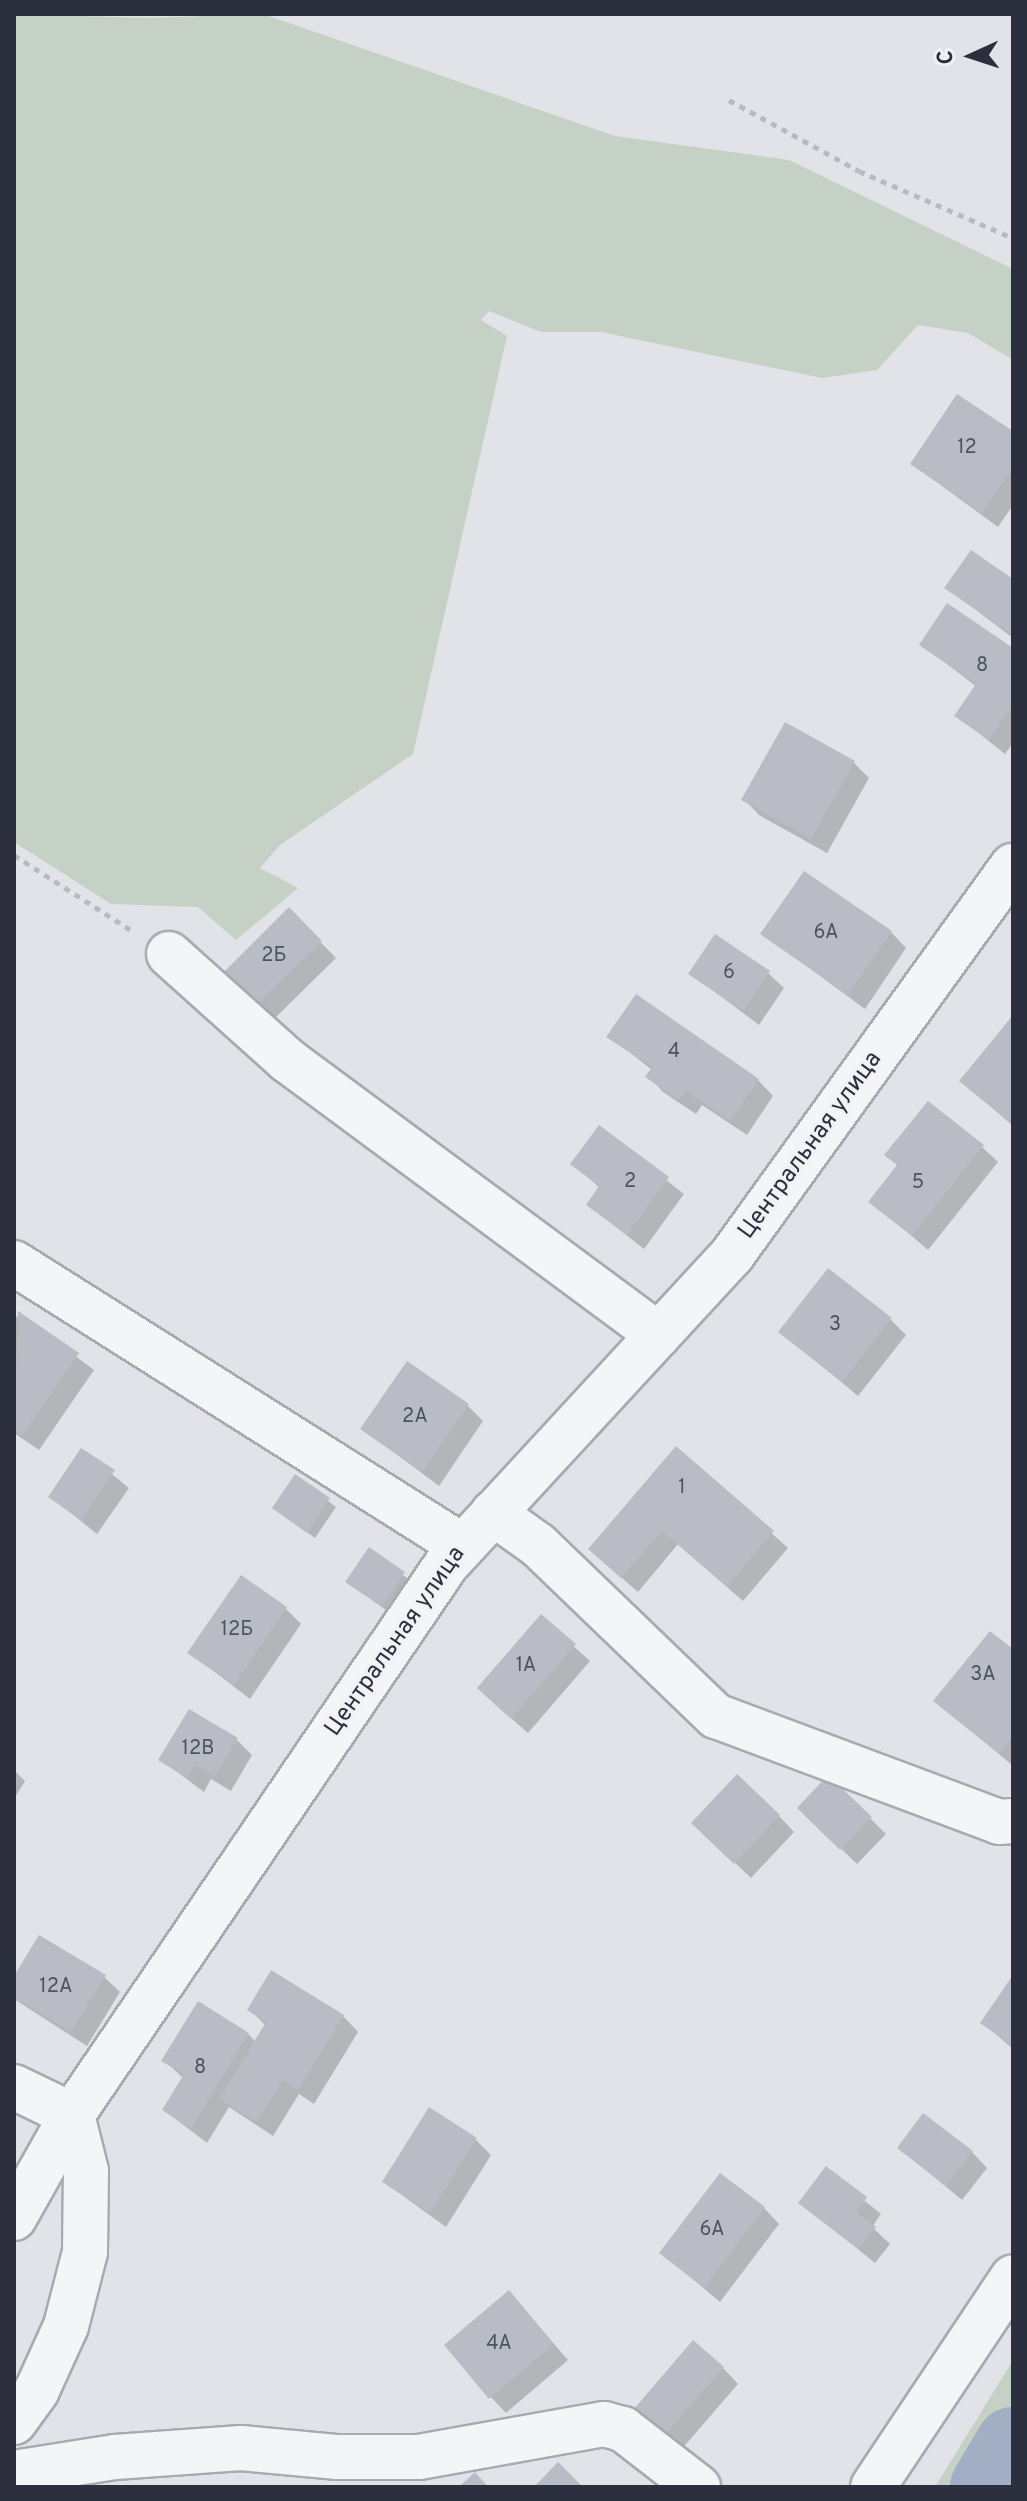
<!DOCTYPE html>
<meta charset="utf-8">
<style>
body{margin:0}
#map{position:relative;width:1027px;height:2501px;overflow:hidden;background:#e2e3e8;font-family:Overpass,sans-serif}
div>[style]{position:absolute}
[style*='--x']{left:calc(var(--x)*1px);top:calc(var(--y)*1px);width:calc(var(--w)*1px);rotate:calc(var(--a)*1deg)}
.green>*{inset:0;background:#c5d1c4}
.shadow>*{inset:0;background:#0003}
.river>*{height:76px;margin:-38px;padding:0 38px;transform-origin:38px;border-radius:38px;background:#a1aec4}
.building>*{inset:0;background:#b9bcc5}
.path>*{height:5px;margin-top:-2.5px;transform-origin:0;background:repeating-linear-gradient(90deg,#b8bac0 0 6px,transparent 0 12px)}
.roads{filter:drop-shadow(2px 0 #a8aab2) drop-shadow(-2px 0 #a8aab2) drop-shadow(0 2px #a8aab2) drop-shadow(0 -2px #a8aab2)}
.minor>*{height:44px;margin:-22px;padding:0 22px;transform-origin:22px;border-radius:22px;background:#f4f5f7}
span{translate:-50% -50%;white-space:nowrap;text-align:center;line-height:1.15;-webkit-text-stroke:6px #f1f2f6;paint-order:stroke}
.number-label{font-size:20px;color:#4f5360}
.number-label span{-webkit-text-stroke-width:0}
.street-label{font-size:24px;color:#2c303e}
.frame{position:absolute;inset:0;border:16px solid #2c303e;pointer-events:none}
.north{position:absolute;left:931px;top:16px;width:80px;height:80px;-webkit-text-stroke:6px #f1f2f6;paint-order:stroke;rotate:267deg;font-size:22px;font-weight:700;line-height:32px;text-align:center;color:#2c303e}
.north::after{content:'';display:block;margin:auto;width:28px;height:36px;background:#2c303e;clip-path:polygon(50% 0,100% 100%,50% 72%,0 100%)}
</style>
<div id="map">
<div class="green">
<i style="clip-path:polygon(14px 14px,149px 18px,263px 14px,615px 136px,789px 160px,1013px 269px,1013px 360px,968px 333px,918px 325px,877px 370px,822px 378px,601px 332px,541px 332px,489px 311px,481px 320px,507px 336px,413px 754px,280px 845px,260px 868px,298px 888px,236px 940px,198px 907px,111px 904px,14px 842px)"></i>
<i style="clip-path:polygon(1013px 2360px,1013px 2487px,935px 2487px)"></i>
</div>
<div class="shadow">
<i style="clip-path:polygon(1013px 434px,1013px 505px,998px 527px,912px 464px)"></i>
<i style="clip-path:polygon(1013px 581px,1013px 638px,947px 588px)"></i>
<i style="clip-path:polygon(922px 645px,1013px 651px,1013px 743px,1005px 754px,957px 716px,977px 687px)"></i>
<i style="clip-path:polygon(854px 763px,869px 778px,827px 853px,759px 815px,744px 799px)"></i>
<i style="clip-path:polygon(289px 910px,336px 958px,275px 1018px,228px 971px)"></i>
<i style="clip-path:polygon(891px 932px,906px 948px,865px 1009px,763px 934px)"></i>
<i style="clip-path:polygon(690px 973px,768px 973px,784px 988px,759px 1025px)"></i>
<i style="clip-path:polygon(1013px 1018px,1013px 1126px,962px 1081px)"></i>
<i style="clip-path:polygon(609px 1036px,758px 1080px,773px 1096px,747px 1135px,702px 1105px,696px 1114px,663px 1092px,648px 1076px,652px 1070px)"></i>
<i style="clip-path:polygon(600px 1128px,684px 1194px,644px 1249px,588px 1205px,600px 1188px,573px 1164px)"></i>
<i style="clip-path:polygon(982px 1147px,998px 1162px,928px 1250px,871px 1201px,899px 1167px)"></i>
<i style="clip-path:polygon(19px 1314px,94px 1370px,39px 1450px,14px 1433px,14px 1321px)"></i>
<i style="clip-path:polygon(891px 1320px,906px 1335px,858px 1396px,781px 1332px)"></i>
<i style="clip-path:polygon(468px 1406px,483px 1421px,439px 1486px,363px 1429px)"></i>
<i style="clip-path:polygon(677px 1449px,788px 1548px,743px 1601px,678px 1544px,638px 1592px,606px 1564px)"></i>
<i style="clip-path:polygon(82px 1450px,129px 1488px,97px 1534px,51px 1497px)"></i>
<i style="clip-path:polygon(296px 1477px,336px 1507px,315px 1538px,274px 1508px)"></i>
<i style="clip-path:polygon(369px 1550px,411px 1581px,390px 1613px,348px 1582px)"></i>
<i style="clip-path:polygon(285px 1608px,301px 1624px,250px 1699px,190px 1653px)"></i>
<i style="clip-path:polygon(541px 1617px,590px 1661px,528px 1733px,495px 1704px)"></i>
<i style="clip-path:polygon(1013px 1652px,1013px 1766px,936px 1700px)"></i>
<i style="clip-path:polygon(237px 1740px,252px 1755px,231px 1791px,211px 1779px,204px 1792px,161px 1760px)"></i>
<i style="clip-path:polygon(14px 1770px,25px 1781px,14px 1799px)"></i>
<i style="clip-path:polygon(828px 1777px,886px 1834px,857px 1864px,799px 1808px)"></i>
<i style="clip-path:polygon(779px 1816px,794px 1832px,751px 1878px,709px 1838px)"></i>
<i style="clip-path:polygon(104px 1977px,120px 1992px,87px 2046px,14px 1999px,14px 1980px)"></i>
<i style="clip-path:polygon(1013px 1979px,1013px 2049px,983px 2023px)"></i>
<i style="clip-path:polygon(249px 2009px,343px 2016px,358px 2032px,314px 2104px,299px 2094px,273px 2136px,229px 2107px,207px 2143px,164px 2110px,184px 2079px,164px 2060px,248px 2034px,256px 2042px,266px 2026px)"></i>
<i style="clip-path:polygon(476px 2140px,491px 2155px,446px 2227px,384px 2182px)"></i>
<i style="clip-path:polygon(899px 2148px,972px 2152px,987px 2168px,962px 2200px)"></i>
<i style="clip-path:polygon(826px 2169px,881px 2214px,872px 2227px,890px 2244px,875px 2263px,801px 2203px)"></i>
<i style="clip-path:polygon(764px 2208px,779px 2224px,720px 2302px,662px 2253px)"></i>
<i style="clip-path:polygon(509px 2293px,568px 2360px,506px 2413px,491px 2397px)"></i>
<i style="clip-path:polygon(723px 2368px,738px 2384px,681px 2450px,652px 2425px)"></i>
</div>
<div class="river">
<i style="--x:988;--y:2487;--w:49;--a:-59.2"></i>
</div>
<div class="building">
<i style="clip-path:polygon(957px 394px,1013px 431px,1013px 467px,982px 513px,910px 464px)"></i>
<i style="clip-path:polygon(971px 550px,1013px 579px,1013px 635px,944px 588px)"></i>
<i style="clip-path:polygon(947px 603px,1013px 648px,1013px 705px,989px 740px,954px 716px,976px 684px,919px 645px)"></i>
<i style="clip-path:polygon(785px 722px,855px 761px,811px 839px,741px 800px)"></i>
<i style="clip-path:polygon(804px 871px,892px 931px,848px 995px,760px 934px)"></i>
<i style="clip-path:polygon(289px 907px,322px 941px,258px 1004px,225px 971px)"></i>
<i style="clip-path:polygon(715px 934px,770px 971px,743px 1011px,688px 974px)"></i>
<i style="clip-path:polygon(636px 994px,759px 1079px,730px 1121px,686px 1091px,679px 1100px,645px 1077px,652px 1067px,606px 1037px)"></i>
<i style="clip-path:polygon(1013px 1015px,1013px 1125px,959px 1081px)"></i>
<i style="clip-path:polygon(928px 1101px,984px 1145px,912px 1236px,868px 1202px,897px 1165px,884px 1155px)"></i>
<i style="clip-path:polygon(599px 1125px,669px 1177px,627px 1235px,586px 1205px,599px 1186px,570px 1164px)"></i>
<i style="clip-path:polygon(828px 1268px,892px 1318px,842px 1382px,778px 1332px)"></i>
<i style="clip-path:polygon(18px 1311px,79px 1353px,22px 1436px,14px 1430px)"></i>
<i style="clip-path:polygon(407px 1361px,469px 1404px,422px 1472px,360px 1429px)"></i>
<i style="clip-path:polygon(676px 1446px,774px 1531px,727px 1587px,662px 1531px,621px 1578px,588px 1549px)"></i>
<i style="clip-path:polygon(81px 1448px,115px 1470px,81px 1520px,48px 1497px)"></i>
<i style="clip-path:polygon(295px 1474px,330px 1498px,307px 1533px,272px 1508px)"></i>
<i style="clip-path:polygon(369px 1547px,405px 1572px,382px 1607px,345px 1582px)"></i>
<i style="clip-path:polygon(241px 1575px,287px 1607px,234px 1685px,187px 1653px)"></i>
<i style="clip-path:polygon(541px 1614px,576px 1644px,511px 1719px,477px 1688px)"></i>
<i style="clip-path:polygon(990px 1631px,1013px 1649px,1013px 1736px,999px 1754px,933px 1701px)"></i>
<i style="clip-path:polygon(189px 1709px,238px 1738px,215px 1777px,195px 1765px,187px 1778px,158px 1760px)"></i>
<i style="clip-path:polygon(737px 1774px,780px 1815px,734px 1864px,691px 1823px)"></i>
<i style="clip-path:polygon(828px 1775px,872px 1817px,840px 1850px,797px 1808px)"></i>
<i style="clip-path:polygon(39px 1935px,106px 1975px,71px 2032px,14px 1998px,14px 1976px)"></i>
<i style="clip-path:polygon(271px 1970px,344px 2015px,298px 2090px,283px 2080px,257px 2122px,219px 2099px,266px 2022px,247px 2010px)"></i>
<i style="clip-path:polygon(1013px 1975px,1013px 2046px,980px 2023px)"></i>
<i style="clip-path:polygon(198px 2001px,249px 2033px,191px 2129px,162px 2110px,184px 2074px,161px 2061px)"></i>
<i style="clip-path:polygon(429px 2107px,477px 2138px,430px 2213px,382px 2182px)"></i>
<i style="clip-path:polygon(923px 2113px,973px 2151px,946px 2186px,897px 2148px)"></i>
<i style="clip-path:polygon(826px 2166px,867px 2197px,856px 2212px,876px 2227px,858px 2249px,798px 2203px)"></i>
<i style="clip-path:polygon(720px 2173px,765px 2207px,704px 2288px,659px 2253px)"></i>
<i style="clip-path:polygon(509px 2290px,554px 2344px,489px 2399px,444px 2345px)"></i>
<i style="clip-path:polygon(693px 2340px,724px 2367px,664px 2436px,634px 2409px)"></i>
<i style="clip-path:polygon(558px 2462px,583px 2487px,534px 2487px)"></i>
<i style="clip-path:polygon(475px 2472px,488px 2487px,459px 2487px)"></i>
</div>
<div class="path">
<i style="--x:729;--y:100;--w:148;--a:28.6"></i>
<i style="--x:859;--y:171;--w:168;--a:23.5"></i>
<i style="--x:14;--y:855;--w:143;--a:32.7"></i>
</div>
<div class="roads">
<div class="minor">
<i style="--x:169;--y:954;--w:159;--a:41.9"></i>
<i style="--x:287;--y:1060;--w:462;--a:36.5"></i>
<i style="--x:14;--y:1263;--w:530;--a:32.28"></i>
<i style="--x:493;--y:1513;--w:55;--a:35.4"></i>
<i style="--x:538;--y:1545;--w:247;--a:43.9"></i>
<i style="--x:716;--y:1716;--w:302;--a:20.5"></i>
<i style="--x:999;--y:1822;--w:14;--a:-4"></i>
<i style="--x:14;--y:2087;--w:64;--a:25.8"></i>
<i style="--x:14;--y:2218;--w:118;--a:-60.6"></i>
<i style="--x:72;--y:2115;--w:665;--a:-55.78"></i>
<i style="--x:446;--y:1565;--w:422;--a:-47.3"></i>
<i style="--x:732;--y:1255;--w:480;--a:-54.2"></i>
<i style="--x:14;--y:2422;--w:39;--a:-54"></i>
<i style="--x:37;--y:2390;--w:70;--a:-65.6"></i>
<i style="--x:66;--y:2326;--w:76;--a:-75.6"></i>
<i style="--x:85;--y:2252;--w:81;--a:-89.3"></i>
<i style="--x:86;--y:2171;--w:58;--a:-104"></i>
<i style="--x:14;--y:2473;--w:102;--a:-9"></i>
<i style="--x:115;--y:2457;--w:126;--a:-4.1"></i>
<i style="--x:241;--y:2448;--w:95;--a:5.4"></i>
<i style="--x:336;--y:2457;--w:83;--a:0"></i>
<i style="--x:419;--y:2457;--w:188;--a:-10.1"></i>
<i style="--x:604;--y:2424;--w:20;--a:15"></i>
<i style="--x:623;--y:2429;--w:95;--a:37.7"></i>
<i style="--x:873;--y:2487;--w:252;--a:-56.3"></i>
</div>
</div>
<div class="number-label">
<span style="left:967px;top:448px">12</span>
<span style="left:982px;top:666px">8</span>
<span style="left:826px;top:933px">6А</span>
<span style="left:274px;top:956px">2Б</span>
<span style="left:729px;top:973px">6</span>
<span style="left:674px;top:1052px">4</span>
<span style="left:630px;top:1182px">2</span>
<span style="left:918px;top:1183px">5</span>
<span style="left:835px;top:1325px">3</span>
<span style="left:415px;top:1417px">2А</span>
<span style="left:682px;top:1488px">1</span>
<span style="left:237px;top:1630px">12Б</span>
<span style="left:526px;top:1666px">1А</span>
<span style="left:983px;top:1675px">3А</span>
<span style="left:198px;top:1749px">12В</span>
<span style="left:56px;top:1987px">12А</span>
<span style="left:200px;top:2068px">8</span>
<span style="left:712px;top:2230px">6А</span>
<span style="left:499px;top:2344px">4А</span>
</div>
<div class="street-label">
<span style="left:811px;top:1146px;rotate:-54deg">Центральная улица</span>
<span style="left:396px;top:1642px;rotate:-55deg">Центральная улица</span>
</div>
<div class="frame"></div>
<div class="north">С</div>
</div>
